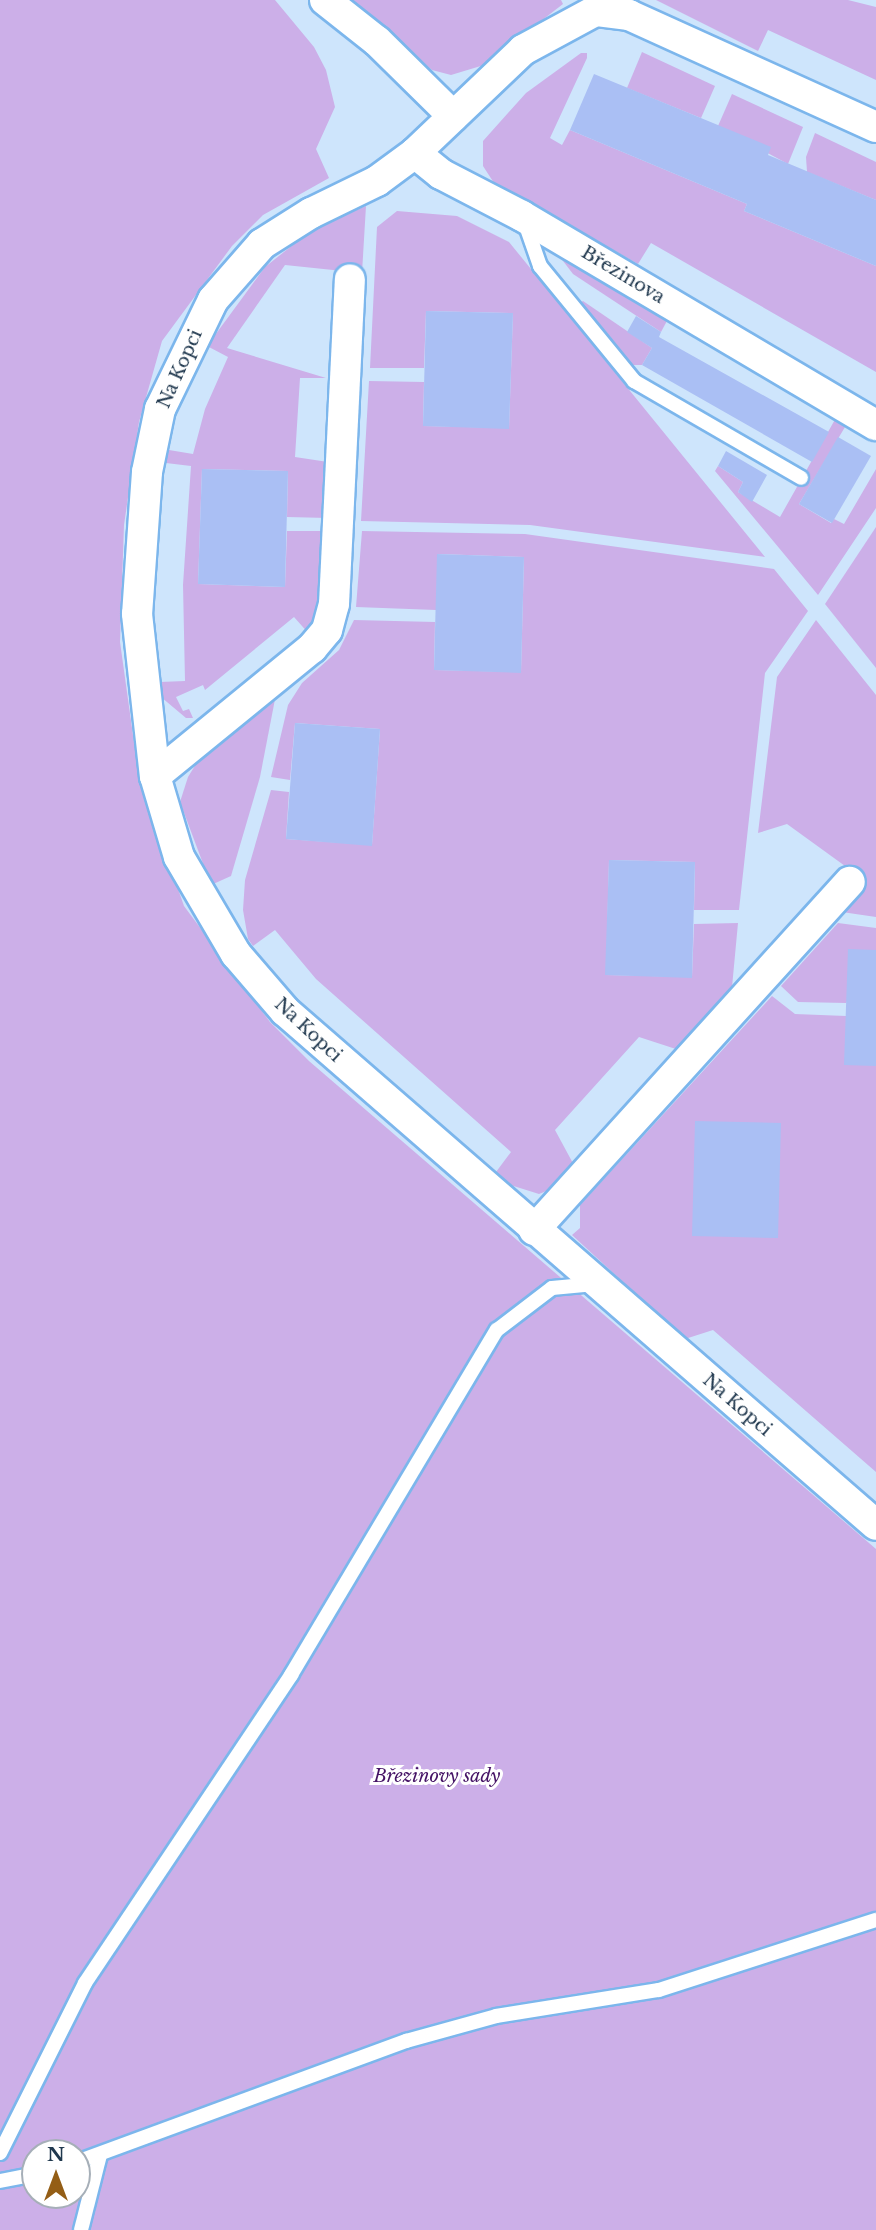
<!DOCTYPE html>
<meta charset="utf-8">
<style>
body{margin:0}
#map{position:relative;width:876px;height:2230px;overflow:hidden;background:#cee5fc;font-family:"Libre Baskerville",serif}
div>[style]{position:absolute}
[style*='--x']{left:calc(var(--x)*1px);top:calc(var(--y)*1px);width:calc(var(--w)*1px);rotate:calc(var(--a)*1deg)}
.green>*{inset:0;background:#ccafe8}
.building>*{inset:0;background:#aabff4}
.roads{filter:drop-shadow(2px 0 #7cb6ec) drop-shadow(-2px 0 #7cb6ec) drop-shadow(0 2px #7cb6ec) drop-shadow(0 -2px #7cb6ec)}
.lane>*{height:14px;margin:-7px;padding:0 7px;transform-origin:7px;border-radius:7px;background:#fff}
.street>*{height:30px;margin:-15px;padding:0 15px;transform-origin:15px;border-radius:15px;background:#fff}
span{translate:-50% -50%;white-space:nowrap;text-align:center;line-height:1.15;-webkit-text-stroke:6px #fff;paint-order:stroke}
.street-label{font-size:18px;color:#20384e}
.park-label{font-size:18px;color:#451365;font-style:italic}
.north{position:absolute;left:21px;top:2139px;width:70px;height:70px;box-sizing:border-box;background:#fff;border:2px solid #a6afb8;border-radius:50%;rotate:0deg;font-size:19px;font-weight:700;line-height:28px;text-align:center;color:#20384e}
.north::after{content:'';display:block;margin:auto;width:24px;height:32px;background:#945e16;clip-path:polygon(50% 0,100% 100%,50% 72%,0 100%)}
</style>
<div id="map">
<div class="green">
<i style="clip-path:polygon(evenodd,0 0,275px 0,314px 47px,326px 70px,335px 107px,316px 149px,329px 178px,263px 215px,232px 246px,162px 341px,139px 422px,124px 525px,120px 642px,139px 778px,184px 906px,270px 1022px,309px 1061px,876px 1549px,876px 2230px,0 2230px,0 0,35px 2153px,77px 2153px,77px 2195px,35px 2195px,35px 2153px)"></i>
<i style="clip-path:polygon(347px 0,561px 0,563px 4px,484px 65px,451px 75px,432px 70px)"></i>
<i style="clip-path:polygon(656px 0,848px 0,876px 7px,876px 80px,768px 30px,758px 51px)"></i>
<i style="clip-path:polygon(642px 52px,715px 86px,701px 118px,627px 88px)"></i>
<i style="clip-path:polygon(581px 53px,587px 53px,587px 58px,550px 138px,562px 145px,570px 130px,747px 204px,744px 211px,876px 266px,876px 372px,651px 243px,638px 264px,494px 183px,483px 166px,483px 141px,526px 93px)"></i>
<i style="clip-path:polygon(732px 94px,803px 127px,788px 164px,718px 126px)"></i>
<i style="clip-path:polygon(815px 133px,876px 162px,876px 200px,807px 172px,806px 157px)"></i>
<i style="clip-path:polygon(366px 206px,362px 273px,285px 265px,227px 348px,326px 378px,300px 378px,295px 457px,328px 462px,328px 518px,287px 517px,288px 471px,202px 469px,198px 584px,285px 587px,287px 531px,326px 531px,323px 599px,310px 635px,294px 617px,205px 690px,203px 685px,176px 697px,183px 711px,189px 709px,193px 718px,186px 718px,161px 697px,160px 682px,185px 681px,183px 585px,191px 466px,166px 463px,169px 450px,193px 454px,205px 409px,228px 357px,207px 346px,265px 267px,313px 229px)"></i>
<i style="clip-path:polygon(397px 211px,457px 216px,509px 242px,765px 557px,530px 525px,361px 521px,369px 381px,424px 382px,423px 426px,509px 428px,513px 313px,426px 311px,424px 368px,370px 368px,377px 227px)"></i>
<i style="clip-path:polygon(560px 257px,668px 319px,661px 332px,573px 274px)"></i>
<i style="clip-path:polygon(583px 301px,652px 348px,642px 365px,627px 365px,580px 303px)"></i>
<i style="clip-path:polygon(837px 416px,848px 422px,799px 504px,831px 523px,834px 519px,844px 524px,876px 469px,876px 508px,818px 595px,715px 471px,718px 466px,743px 482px,738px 492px,780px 517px)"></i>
<i style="clip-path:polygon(876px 527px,876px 668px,825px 604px)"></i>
<i style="clip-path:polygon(362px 531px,525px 534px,774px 569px,808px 611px,765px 673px,739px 910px,694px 910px,695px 862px,609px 860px,606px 975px,692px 977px,694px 924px,738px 923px,731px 998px,682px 1051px,639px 1037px,555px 1130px,575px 1167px,554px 1188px,539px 1194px,507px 1184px,496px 1172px,511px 1152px,316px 979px,275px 930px,253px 946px,248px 939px,243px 910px,245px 880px,271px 790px,289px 792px,286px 839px,372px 845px,380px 729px,295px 723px,290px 780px,271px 777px,288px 705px,302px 683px,339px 650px,354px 620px,435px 622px,434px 670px,521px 672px,524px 557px,438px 554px,436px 610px,356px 607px)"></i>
<i style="clip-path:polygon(816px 620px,876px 695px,876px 917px,835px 911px,863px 879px,787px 824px,758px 833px,777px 677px)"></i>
<i style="clip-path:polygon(276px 694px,260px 777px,231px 876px,211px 885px,180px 802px,188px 777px,201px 756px)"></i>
<i style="clip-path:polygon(838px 923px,876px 928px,876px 950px,846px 1003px,798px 1002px,781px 986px)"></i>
<i style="clip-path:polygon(772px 996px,795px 1014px,846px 1016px,876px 1066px,876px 1472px,713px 1330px,685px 1339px,572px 1235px,580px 1228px,580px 1205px)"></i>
</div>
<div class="building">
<i style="clip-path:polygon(594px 74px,771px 147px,768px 155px,876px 200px,876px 266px,744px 211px,747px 204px,570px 130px)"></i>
<i style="clip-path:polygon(426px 311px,513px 313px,509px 429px,423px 426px)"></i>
<i style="clip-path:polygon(636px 316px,661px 332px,659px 337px,829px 432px,812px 462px,642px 365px,652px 348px,627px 332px)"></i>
<i style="clip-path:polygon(838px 437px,871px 456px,832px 523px,799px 504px)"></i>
<i style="clip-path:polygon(726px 451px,767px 475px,752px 502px,738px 492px,743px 482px,718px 466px)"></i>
<i style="clip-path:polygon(202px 469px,288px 471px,285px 587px,198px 584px)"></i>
<i style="clip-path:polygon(437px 554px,524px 557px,521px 673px,434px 670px)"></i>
<i style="clip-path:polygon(295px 723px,380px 729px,372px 846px,286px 839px)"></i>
<i style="clip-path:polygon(609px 860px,695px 862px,692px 978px,605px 975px)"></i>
<i style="clip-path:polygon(848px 949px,876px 950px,876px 1066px,844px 1065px)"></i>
<i style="clip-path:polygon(695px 1121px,781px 1123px,778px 1238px,692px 1236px)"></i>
</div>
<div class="roads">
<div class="lane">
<i style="--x:524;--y:220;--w:49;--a:70.8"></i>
<i style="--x:540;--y:266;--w:149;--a:50.7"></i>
<i style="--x:634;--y:381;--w:193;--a:30.1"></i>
<i style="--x:0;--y:2153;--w:190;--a:-63.4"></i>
<i style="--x:85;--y:1983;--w:371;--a:-56.2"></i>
<i style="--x:291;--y:1675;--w:402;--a:-59.2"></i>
<i style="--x:497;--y:1330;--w:69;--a:-37.4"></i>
<i style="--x:552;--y:1288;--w:43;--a:-5.3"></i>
<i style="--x:77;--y:2162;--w:351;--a:-20.2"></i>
<i style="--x:406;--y:2041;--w:93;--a:-15.5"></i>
<i style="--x:496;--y:2016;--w:165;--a:-9.1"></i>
<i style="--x:659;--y:1990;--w:228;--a:-17.9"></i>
<i style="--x:0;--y:2181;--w:36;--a:-11"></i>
<i style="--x:81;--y:2230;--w:77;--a:-75.8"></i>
</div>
<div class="street">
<i style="--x:325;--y:0;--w:66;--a:38.3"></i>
<i style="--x:377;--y:41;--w:107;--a:44.6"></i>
<i style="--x:876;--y:127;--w:271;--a:-155.6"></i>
<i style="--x:629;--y:15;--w:34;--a:-173"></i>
<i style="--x:595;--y:11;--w:82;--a:151.6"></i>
<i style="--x:523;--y:50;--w:149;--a:136.4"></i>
<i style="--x:415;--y:153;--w:47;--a:143.6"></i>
<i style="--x:377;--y:181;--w:73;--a:154.1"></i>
<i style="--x:311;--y:213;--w:58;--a:147.7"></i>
<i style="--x:262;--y:244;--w:74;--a:131.2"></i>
<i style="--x:213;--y:300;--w:121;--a:115.9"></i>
<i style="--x:160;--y:409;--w:64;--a:101.7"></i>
<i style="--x:147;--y:472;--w:142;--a:94"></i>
<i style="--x:137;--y:614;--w:163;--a:83.7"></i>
<i style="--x:155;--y:776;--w:84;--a:73.5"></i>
<i style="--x:179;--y:857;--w:113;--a:59.6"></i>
<i style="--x:236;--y:954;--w:75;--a:49.3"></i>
<i style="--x:285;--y:1011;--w:783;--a:41.01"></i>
<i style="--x:415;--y:153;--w:33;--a:39"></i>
<i style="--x:441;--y:174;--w:91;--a:27.4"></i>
<i style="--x:522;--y:216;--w:411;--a:30.6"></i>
<i style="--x:155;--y:776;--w:203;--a:-39.2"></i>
<i style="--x:312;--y:648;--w:23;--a:-50"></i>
<i style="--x:327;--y:630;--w:27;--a:-75"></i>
<i style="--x:334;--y:604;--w:325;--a:-87.2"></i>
<i style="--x:534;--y:1230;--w:470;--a:-47.8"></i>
</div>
</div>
<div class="street-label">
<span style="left:623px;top:275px;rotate:31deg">Březinova</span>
<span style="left:180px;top:369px;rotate:-66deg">Na Kopci</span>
<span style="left:308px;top:1030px;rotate:43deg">Na Kopci</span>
<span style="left:737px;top:1405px;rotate:41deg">Na Kopci</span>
</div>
<div class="park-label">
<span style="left:437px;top:1776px">Březinovy sady</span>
</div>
<div class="north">N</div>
</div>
